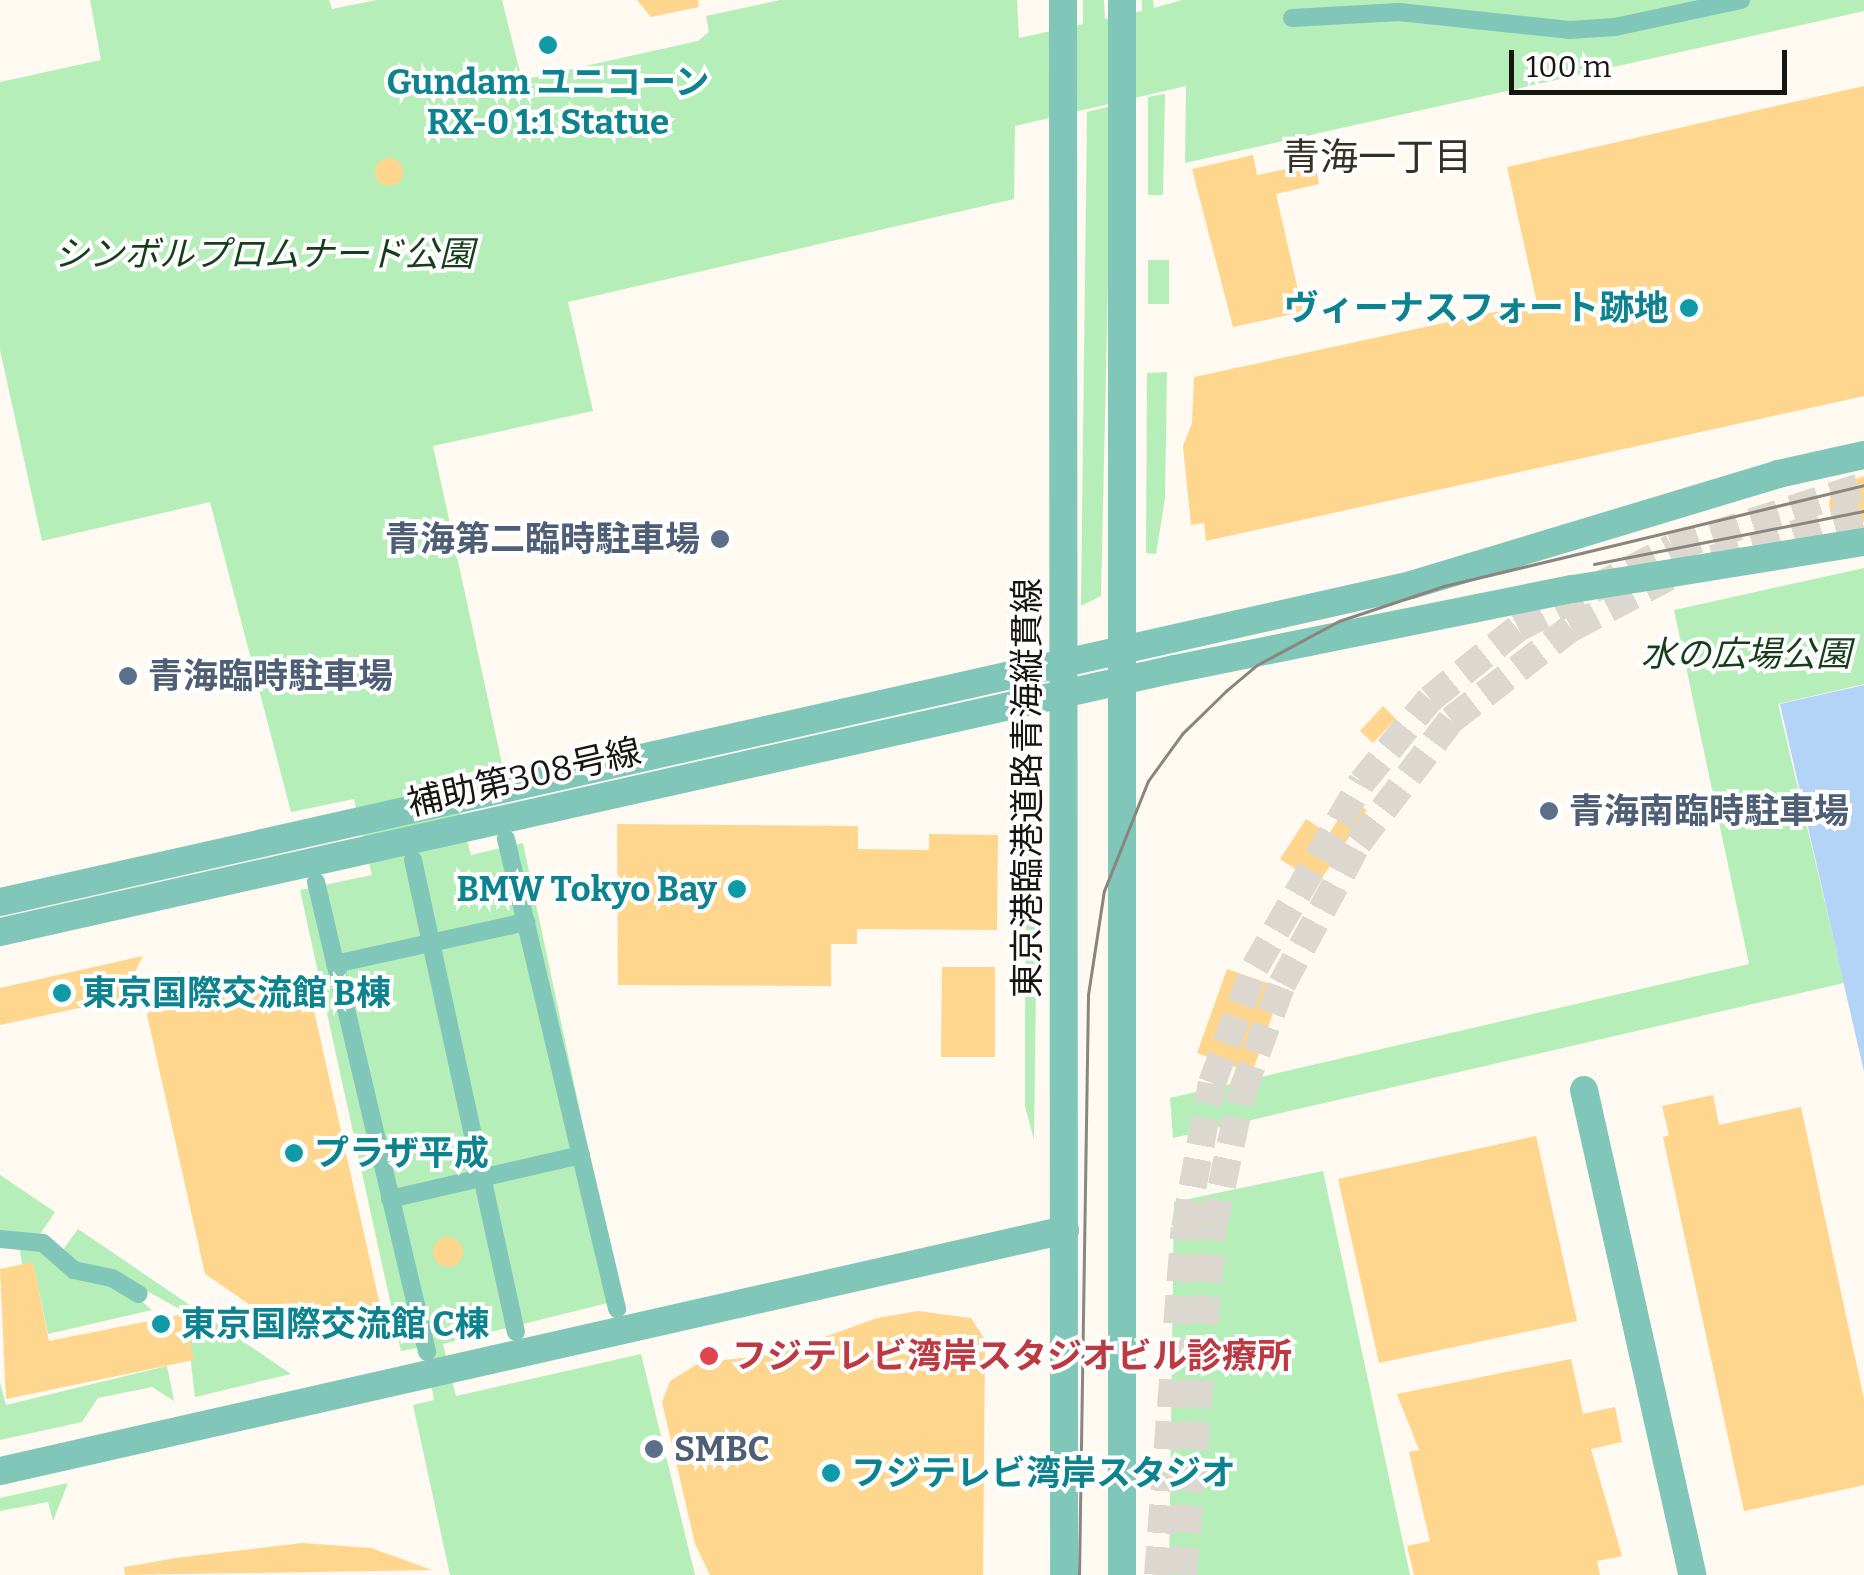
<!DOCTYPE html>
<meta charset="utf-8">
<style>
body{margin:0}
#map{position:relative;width:1864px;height:1575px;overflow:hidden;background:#fef9f1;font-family:Bitter,"Noto Sans JP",serif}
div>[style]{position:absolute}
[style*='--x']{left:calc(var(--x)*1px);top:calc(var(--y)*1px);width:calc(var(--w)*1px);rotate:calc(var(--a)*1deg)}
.green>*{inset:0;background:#b5eeb8}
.water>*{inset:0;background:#b3d3f7}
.building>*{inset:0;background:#fed68e}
.round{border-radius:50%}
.tertiary-tunnel>*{height:28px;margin-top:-14px;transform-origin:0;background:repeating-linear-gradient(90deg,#dcd7cf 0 28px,transparent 0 42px)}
.pedestrian>*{height:18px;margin:-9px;padding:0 9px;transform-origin:9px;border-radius:9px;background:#80c6b9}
.tertiary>*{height:28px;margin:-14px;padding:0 14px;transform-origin:14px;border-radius:14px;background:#80c6b9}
.tram>*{height:2.5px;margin:-1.25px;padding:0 1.25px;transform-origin:1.25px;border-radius:1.25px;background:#89857f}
.dots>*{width:28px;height:28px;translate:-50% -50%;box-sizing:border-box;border:5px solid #fff;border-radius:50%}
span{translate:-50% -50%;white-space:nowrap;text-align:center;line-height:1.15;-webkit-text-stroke:8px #fff;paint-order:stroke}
.culture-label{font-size:35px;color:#0d838f;font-weight:700}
.right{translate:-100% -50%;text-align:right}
.left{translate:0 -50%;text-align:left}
.park-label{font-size:35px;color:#153f1a;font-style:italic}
.service-label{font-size:35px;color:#4e5e75;font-weight:700}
.street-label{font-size:35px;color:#181611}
.health-label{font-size:35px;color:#be3a42;font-weight:700}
.neighbourhood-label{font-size:38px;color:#363025}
.scale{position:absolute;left:1509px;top:50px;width:278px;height:45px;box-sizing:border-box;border:5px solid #181611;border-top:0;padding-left:12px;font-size:30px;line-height:35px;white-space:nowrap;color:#181611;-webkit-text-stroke:8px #fff;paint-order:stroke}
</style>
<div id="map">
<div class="green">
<i style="clip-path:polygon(90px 0,329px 0,332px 9px,377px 0,502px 0,522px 80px,698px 41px,709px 32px,706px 16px,780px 0,1017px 0,1019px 38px,1083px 24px,1083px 0,1104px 0,1105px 19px,1142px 11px,1142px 0,1153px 0,1154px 8px,1182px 0,1864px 0,1864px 11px,1185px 163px,1186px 86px,1015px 126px,1014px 199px,568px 302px,593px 411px,433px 446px,502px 764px,451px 777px,471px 855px,523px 843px,620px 1300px,443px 1344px,456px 1396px,641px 1354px,695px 1575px,450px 1575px,413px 1405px,434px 1400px,424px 1347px,401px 1351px,300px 890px,372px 875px,354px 799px,291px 812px,210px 502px,42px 541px,0 350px,0 82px,101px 60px)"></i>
<i style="clip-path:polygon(1165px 94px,1163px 195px,1148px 195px,1148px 97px)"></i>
<i style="clip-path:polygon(1112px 106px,1101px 596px,1081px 606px,1087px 112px)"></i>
<i style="clip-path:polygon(1148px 260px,1169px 260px,1169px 304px,1148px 304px)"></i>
<i style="clip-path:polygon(1167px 372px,1165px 498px,1156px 554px,1146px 553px,1147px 373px)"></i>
<i style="clip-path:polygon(1864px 568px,1864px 684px,1778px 704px,1844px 983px,1173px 1138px,1170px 1098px,1749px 964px,1674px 610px)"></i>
<i style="clip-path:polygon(1036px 756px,1039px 756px,1034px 1140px,1025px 1106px,1025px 1021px,1027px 812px)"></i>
<i style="clip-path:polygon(1323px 1171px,1410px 1575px,1169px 1575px,1174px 1202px)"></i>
<i style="clip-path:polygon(0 1175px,55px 1212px,38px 1237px,0 1236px)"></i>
<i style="clip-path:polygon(78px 1229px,291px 1374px,195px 1397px,185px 1312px,127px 1280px,76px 1265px,62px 1251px)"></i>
<i style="clip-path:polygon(33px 1244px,133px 1294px,152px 1310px,48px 1334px,33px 1263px,22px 1264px,19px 1245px)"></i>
<i style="clip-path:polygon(167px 1366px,174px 1401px,152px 1387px,98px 1398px,82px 1422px,0 1440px,0 1383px,6px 1405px)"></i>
<i style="clip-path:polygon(68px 1483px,53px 1521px,48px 1502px,0 1511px,0 1498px)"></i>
</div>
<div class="water">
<i style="clip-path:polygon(1864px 685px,1864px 1072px,1780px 704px)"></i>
</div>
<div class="building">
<i style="clip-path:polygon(637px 0,698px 0,699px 7px,651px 17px)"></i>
<i style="clip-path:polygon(1864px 86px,1864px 396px,1206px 541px,1204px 523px,1191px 525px,1183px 446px,1192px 423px,1194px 377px,1537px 303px,1507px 167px)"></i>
<i style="clip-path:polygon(1253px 155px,1257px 175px,1315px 163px,1319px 184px,1276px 194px,1303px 312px,1233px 327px,1192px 169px)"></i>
<i class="round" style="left:375px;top:158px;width:28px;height:28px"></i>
<i style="clip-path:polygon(1864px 476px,1864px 522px,1843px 527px,1829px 507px,1831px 488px)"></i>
<i style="clip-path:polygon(1383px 706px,1396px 719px,1373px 743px,1360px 731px)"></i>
<i style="clip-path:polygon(1350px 800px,1367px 810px,1318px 884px,1280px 859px,1306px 819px,1329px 834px)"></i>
<i style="clip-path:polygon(617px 824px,858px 826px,858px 849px,929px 850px,929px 834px,998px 835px,997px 930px,857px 929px,857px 944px,831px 944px,831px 986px,618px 985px)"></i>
<i style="clip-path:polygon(143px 956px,121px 999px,0 1025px,0 988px)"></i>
<i style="clip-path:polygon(942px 967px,995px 967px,995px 1057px,941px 1057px)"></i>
<i style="clip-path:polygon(1227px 969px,1282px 988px,1252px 1073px,1197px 1053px)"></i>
<i style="clip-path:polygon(179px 971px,186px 1005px,307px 979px,380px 1305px,281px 1326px,205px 1274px,147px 1015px)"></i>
<i style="clip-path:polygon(1713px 1095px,1719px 1125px,1801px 1107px,1864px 1399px,1864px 1485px,1744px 1511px,1663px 1137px,1669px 1135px,1662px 1106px)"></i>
<i style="clip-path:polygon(1536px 1136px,1577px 1321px,1379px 1363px,1338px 1179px)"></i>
<i class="round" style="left:433px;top:1237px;width:30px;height:30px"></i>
<i style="clip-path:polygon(33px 1262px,49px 1341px,184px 1314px,194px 1360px,6px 1399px,0 1269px)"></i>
<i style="clip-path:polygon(918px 1311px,971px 1318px,985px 1340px,983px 1575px,710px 1575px,695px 1544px,662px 1402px,670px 1381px,699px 1363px,778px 1354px,877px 1318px)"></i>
<i style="clip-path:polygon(1571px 1359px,1583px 1414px,1615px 1407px,1622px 1442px,1591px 1449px,1622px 1556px,1597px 1561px,1600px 1575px,1414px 1575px,1407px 1546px,1430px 1541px,1409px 1452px,1419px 1450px,1397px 1394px)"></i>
<i style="clip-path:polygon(302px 1543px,371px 1548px,432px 1570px,125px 1575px,124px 1567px,176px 1558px)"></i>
</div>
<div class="tertiary-tunnel">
<i style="--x:1713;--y:559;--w:158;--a:-16.9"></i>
<i style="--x:1158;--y:1575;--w:348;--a:-85.6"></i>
<i style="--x:1185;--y:1228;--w:147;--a:-79.5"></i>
<i style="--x:1212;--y:1083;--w:124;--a:-69.7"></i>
<i style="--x:1255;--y:967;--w:214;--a:-60"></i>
<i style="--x:1362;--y:782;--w:107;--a:-50.7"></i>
<i style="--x:1430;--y:699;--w:113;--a:-38.9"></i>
<i style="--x:1518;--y:628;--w:174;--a:-27.5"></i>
<i style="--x:1672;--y:548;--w:202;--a:-17.9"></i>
<i style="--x:1183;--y:1575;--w:349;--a:-85.1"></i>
<i style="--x:1213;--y:1227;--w:138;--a:-77.9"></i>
<i style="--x:1242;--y:1092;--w:115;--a:-69.7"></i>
<i style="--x:1282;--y:984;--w:160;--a:-61.7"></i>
<i style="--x:1358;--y:843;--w:154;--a:-52.9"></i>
<i style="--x:1451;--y:720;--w:151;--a:-37.5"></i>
<i style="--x:1571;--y:628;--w:110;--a:-27.7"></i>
</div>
<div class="pedestrian">
<i style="--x:1292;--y:18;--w:107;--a:-3.2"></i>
<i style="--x:1399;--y:12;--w:171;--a:6"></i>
<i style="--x:1569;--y:30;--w:46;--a:-3.7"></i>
<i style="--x:1615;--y:27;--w:129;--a:-12.1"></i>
<i style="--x:506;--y:839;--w:483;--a:76.7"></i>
<i style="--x:413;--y:860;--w:483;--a:77.7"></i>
<i style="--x:316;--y:882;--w:483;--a:76.7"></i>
<i style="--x:335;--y:964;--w:196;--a:-12.4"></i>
<i style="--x:390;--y:1199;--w:196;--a:-13"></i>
<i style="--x:0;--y:1239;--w:43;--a:5.3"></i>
<i style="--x:43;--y:1243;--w:41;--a:41.1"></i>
<i style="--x:74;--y:1270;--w:39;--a:12"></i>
<i style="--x:112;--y:1278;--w:31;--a:31"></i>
</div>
<div class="tertiary">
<i style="--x:1063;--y:0;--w:1575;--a:89.96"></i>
<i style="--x:1122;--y:0;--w:1575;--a:90"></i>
<i style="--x:0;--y:902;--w:1446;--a:-12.66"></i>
<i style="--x:1411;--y:585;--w:383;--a:-16.8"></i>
<i style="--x:1778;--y:474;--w:88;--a:-12.5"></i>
<i style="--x:0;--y:932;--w:1204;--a:-12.62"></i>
<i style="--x:1175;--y:669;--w:406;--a:-11.4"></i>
<i style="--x:1573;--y:589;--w:295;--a:-9.2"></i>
<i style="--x:1584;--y:1090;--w:497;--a:77.4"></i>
<i style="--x:0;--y:1471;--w:1092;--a:-12.75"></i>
</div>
<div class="tram">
<i style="--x:1594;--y:564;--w:275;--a:-11.1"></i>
<i style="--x:1079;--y:1575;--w:580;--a:-89.11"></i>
<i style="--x:1088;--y:995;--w:105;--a:-81.3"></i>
<i style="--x:1104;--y:891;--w:118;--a:-68.2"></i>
<i style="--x:1148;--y:781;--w:58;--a:-54.1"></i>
<i style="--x:1182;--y:734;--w:62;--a:-44.3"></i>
<i style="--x:1226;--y:691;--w:40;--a:-40"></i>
<i style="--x:1257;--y:665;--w:93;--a:-28.2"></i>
<i style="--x:1339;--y:621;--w:111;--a:-18.4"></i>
<i style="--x:1444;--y:586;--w:432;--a:-13.5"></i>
</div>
<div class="dots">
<i style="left:548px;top:45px;background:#0f9aa8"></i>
<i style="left:1689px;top:308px;background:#0f9aa8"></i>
<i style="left:720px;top:539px;background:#5c6f8a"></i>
<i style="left:128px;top:676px;background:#5c6f8a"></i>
<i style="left:1549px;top:811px;background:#5c6f8a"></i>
<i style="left:737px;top:889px;background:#0f9aa8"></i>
<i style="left:62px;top:993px;background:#0f9aa8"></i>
<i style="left:294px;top:1153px;background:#0f9aa8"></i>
<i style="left:161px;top:1324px;background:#0f9aa8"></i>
<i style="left:709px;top:1356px;background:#e0444e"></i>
<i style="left:654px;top:1449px;background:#5c6f8a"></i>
<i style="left:831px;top:1473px;background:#0f9aa8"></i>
</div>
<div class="culture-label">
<span style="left:548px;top:102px">Gundam ユニコーン<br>RX-0 1:1 Statue</span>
<span class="right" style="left:1669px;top:308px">ヴィーナスフォート跡地</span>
<span class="right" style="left:717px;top:889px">BMW Tokyo Bay</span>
<span class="left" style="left:82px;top:993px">東京国際交流館 B棟</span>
<span class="left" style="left:314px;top:1153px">プラザ平成</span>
<span class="left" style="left:181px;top:1324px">東京国際交流館 C棟</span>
<span class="left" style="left:851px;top:1473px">フジテレビ湾岸スタジオ</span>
</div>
<div class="park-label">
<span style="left:264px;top:254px">シンボルプロムナード公園</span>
<span style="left:1746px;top:654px">水の広場公園</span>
</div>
<div class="service-label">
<span class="right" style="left:700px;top:539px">青海第二臨時駐車場</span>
<span class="left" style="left:148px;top:676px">青海臨時駐車場</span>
<span class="left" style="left:1569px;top:811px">青海南臨時駐車場</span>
<span class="left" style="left:674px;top:1449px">SMBC</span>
</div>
<div class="street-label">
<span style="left:524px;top:777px;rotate:-13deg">補助第308号線</span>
<span style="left:1027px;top:788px;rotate:-90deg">東京港臨港道路青海縦貫線</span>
</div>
<div class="health-label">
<span class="left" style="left:732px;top:1356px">フジテレビ湾岸スタジオビル診療所</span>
</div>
<div class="neighbourhood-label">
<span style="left:1377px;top:158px">青海一丁目</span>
</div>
<div class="scale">100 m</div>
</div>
